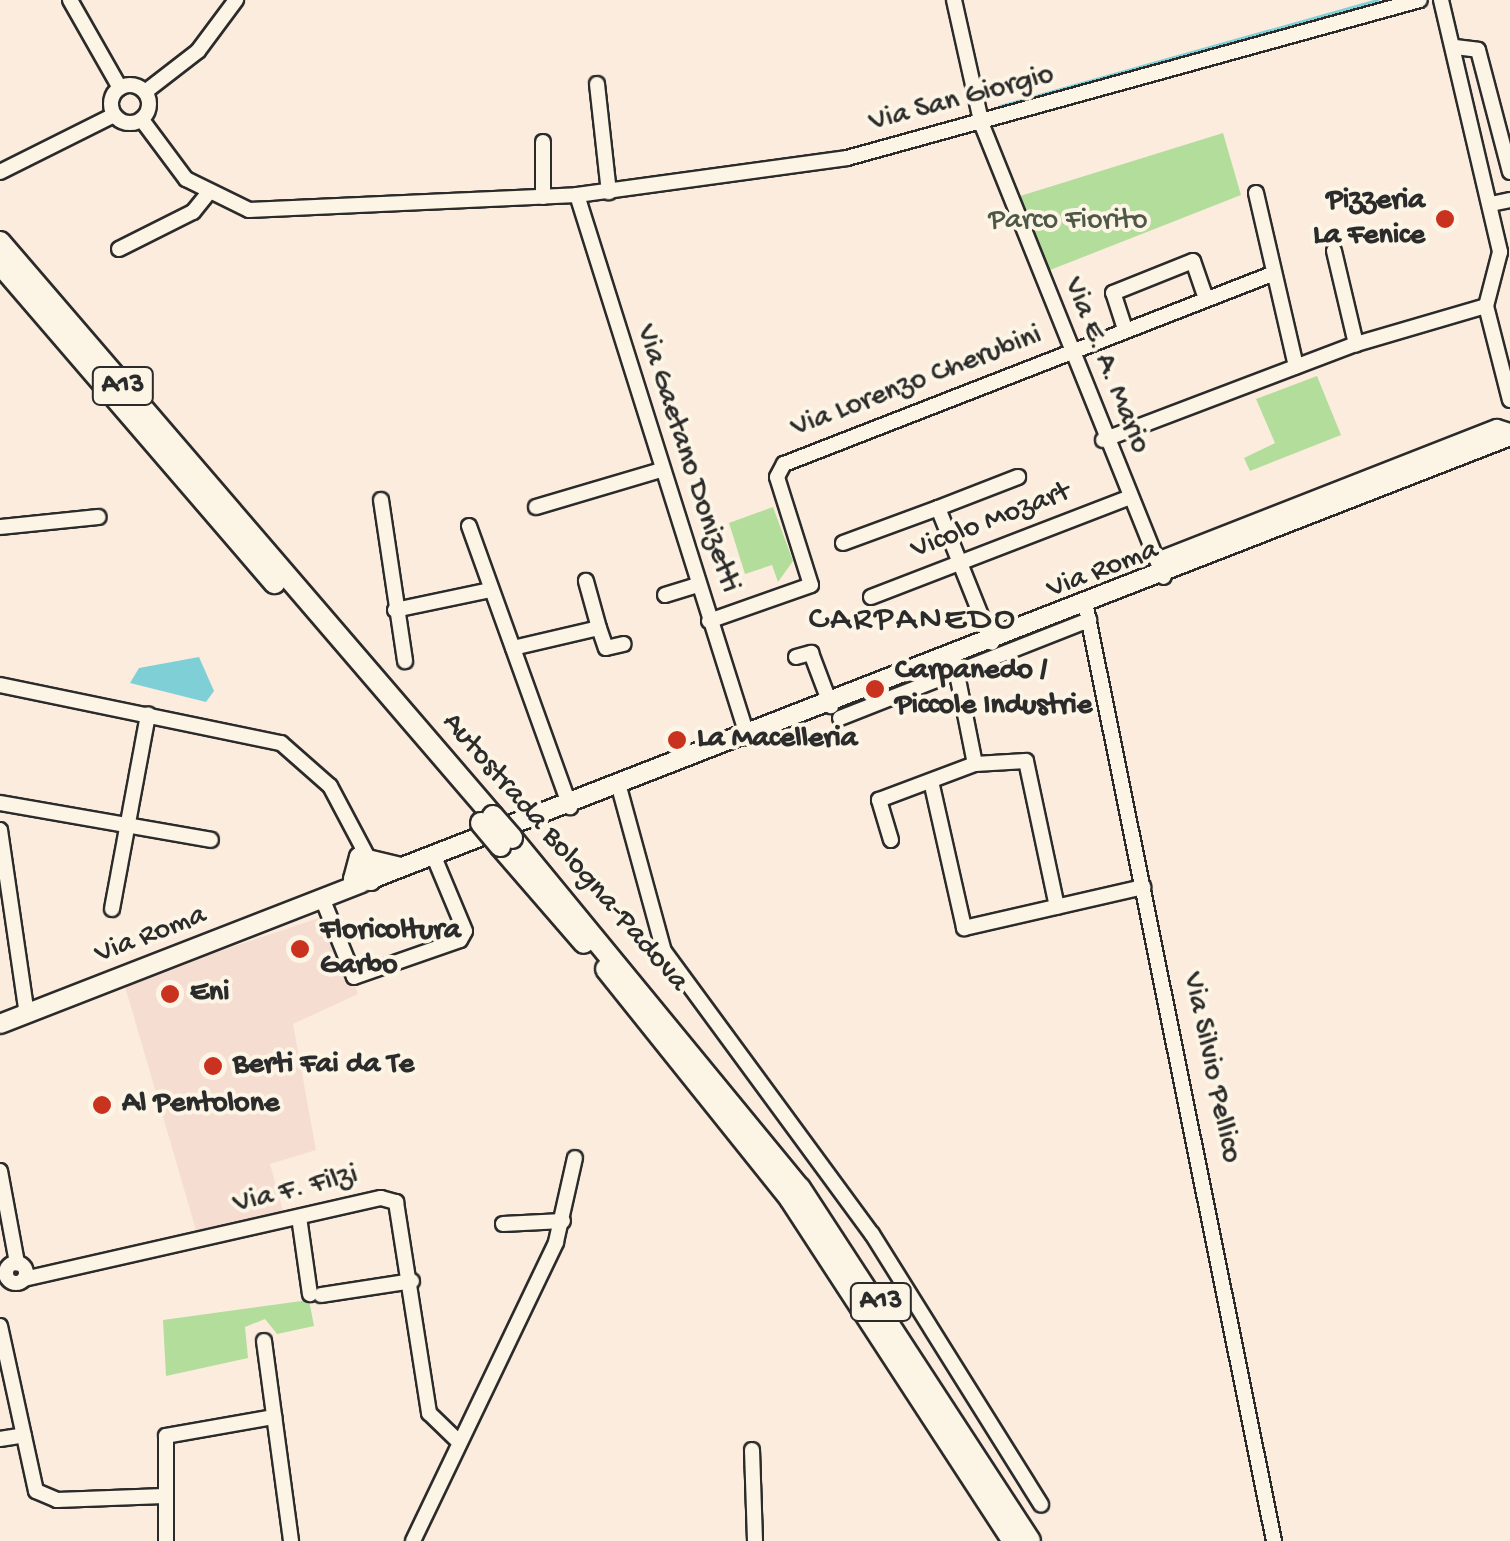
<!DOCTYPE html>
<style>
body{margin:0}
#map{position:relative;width:1510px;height:1541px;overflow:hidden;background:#fbecde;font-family:"Gochi Hand",sans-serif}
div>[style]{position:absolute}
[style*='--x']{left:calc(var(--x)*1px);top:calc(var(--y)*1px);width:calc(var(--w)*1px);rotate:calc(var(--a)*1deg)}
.built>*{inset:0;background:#f6ddd2}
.green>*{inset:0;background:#b3dd9b}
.water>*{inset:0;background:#7fd0d6}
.stream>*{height:2.5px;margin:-1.25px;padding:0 1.25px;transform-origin:1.25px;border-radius:1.25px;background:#7fd0d6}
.roads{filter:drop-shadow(2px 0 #2b2b2b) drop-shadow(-2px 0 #2b2b2b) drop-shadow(0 2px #2b2b2b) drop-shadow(0 -2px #2b2b2b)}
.minor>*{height:14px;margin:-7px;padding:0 7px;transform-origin:7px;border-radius:7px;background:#fcf5e5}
.minor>.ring{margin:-7px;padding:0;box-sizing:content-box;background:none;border:14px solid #fcf5e5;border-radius:50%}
.major>*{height:18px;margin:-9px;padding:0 9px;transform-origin:9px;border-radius:9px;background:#fcf5e5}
.highway>*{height:20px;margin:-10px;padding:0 10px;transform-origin:10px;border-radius:10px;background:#fcf5e5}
.bridges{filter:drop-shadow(2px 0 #2b2b2b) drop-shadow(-2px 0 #2b2b2b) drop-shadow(0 2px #2b2b2b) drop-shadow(0 -2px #2b2b2b)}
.highway-bridge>*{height:20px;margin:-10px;padding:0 10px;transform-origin:10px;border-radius:10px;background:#fcf5e5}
.dots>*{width:28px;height:28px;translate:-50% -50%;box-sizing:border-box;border:5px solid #fcf5e5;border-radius:50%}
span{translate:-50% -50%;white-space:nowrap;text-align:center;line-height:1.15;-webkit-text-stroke:8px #fcf5e5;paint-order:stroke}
.shield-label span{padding:2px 8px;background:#fcf5e5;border:2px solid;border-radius:8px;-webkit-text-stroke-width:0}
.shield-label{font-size:28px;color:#2b2b2b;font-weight:700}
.street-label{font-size:30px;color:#2b2b2b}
.poi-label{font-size:30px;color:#2b2b2b;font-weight:700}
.right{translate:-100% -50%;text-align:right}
.left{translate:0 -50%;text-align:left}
.park-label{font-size:30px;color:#4d5847}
.quarter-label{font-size:35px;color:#2b2b2b;letter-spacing:2.5px}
</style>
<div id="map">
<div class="built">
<i style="clip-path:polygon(328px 915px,358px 994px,293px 1024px,316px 1150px,270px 1164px,283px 1211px,198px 1237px,124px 983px)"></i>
</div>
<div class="green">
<i style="clip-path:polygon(1223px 133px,1241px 195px,1045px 272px,1017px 197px)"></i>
<i style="clip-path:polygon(1317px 376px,1341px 435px,1250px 471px,1244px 458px,1275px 443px,1256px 399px)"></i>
<i style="clip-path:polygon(773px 507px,793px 561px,778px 582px,772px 565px,745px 574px,729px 523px)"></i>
<i style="clip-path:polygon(309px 1300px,314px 1326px,277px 1334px,265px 1319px,245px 1327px,248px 1358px,166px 1376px,163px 1320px)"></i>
</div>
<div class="water">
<i style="clip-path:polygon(199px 657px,214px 691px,206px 702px,130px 683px,139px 668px)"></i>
</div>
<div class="stream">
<i style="--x:1000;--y:106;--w:392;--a:-15.7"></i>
</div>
<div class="roads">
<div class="minor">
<i style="--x:70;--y:0;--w:101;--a:60.4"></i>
<i style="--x:954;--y:0;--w:128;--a:77.4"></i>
<i style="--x:982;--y:125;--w:487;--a:68.1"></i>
<i style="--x:1441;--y:0;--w:259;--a:76.8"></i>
<i style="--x:1500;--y:252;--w:56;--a:104.5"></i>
<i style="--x:1486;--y:306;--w:97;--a:75.7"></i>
<i style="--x:1455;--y:47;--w:23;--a:7"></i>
<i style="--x:1478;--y:50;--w:126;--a:75.3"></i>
<i style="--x:597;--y:84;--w:109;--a:83.7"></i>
<i class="ring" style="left:111px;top:85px;width:24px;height:24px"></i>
<i style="--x:145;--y:92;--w:67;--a:-37.7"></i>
<i style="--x:198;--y:51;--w:64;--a:-53.3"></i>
<i style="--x:142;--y:120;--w:74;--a:53.3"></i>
<i style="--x:186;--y:179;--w:70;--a:26.2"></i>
<i style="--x:249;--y:210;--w:328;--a:-2.6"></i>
<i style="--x:577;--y:195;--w:273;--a:-7.8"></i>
<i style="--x:847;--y:158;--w:594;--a:-15.42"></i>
<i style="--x:543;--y:142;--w:55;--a:90"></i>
<i style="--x:0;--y:172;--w:127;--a:-26.6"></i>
<i style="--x:1256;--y:193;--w:178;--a:77"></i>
<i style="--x:577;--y:195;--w:569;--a:72.52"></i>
<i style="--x:1491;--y:204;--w:19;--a:-12"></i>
<i style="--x:119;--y:249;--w:83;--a:-26.6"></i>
<i style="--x:193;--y:212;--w:22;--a:-51"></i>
<i style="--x:1334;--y:251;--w:96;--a:76.7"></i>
<i style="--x:1125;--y:329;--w:38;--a:-108"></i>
<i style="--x:1113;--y:293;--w:86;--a:-21.8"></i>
<i style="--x:1193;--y:261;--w:39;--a:71"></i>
<i style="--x:1103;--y:440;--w:271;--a:-20.8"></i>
<i style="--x:1356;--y:344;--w:135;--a:-16.3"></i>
<i style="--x:381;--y:500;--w:163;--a:81.5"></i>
<i style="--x:536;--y:507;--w:130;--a:-16.5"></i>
<i style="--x:938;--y:508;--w:86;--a:-21.2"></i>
<i style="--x:469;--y:526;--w:299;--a:70.2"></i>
<i style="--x:0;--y:527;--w:99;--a:-5.8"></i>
<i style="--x:843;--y:543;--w:101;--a:-20.2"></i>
<i style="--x:938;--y:508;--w:145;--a:68.2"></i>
<i style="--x:1157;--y:560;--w:365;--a:-21.4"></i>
<i style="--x:1497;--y:427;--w:14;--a:17"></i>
<i style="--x:665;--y:595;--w:34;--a:-17"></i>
<i style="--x:871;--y:597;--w:278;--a:-21.1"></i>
<i style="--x:1086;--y:607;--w:953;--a:78.62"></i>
<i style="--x:395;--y:610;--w:98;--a:-11.8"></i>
<i style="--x:709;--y:621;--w:108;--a:-19.4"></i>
<i style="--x:811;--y:585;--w:113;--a:-107.5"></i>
<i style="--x:777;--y:477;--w:15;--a:-62"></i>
<i style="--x:784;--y:464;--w:524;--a:-21.27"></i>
<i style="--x:599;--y:628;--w:21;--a:71"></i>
<i style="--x:606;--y:648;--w:18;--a:-13"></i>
<i style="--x:513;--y:648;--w:88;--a:-13.1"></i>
<i style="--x:599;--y:628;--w:49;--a:-105.5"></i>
<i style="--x:796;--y:657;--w:16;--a:-15"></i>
<i style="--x:811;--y:653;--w:57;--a:69.3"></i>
<i style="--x:954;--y:659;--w:107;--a:78.7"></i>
<i style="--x:975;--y:764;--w:51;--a:-3.4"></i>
<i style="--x:1026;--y:761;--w:149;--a:78"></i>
<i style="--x:0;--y:685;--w:287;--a:11.7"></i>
<i style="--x:281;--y:743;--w:65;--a:41.3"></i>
<i style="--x:330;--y:786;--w:79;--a:62.1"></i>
<i style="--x:840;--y:718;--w:268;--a:-21.5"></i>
<i style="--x:931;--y:781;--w:151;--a:77.3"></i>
<i style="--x:964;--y:928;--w:184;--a:-12.9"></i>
<i style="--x:619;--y:787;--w:170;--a:74.7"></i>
<i style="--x:664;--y:951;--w:351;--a:53.7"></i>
<i style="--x:872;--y:1234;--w:319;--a:58"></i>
<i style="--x:0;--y:803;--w:214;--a:9.9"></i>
<i style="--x:0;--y:830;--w:186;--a:81.7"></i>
<i style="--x:891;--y:840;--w:42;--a:-106.7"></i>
<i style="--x:879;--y:800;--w:103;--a:-20.6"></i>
<i style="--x:322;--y:898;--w:85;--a:67.9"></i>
<i style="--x:354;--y:977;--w:112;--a:-19.2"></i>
<i style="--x:460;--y:940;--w:10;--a:-61"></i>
<i style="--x:465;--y:931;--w:80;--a:-112.7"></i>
<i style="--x:112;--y:909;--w:198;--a:-79.5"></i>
<i style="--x:0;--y:1171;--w:94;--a:79.5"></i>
<i style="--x:299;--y:1217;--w:78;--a:81.9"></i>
<i style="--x:503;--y:1224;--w:60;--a:-2.9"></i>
<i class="ring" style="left:6px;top:1263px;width:6px;height:6px"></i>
<i style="--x:24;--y:1279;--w:366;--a:-12.8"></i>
<i style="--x:381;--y:1198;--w:16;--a:15"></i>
<i style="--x:396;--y:1202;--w:214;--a:81.1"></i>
<i style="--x:429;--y:1413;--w:37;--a:44"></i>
<i style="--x:321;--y:1295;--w:92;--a:-8.7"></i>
<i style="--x:0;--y:1326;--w:169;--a:77.7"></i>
<i style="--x:36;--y:1491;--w:23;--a:23"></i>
<i style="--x:57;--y:1500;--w:107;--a:-2.1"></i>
<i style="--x:264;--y:1341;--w:202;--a:82.3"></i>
<i style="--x:0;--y:1439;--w:24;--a:-9"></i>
<i style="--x:752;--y:1450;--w:91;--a:88.1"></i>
<i style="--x:166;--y:1541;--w:105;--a:-90"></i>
<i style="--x:166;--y:1436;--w:110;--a:-10"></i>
<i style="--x:413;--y:1541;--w:331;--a:-64.4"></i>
<i style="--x:556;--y:1242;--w:86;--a:-77.3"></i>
</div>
<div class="major">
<i style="--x:374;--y:861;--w:20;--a:99"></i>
<i style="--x:371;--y:881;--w:18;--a:-174"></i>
<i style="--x:353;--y:879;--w:23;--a:-75"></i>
<i style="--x:359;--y:857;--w:43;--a:13.4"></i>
<i style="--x:374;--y:878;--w:1219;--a:-21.26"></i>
<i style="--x:0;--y:1024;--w:388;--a:-21.3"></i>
</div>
<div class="highway">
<i style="--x:0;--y:242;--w:757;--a:49.34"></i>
<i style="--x:0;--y:264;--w:421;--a:49.3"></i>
<i style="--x:512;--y:838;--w:453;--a:50.6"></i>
<i style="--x:800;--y:1188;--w:421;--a:56.9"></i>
<i style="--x:500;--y:846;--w:128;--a:49.1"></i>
<i style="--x:606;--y:969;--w:295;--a:51.3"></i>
<i style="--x:790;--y:1199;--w:408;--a:56.9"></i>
</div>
</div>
<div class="bridges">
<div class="highway-bridge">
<i style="--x:493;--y:816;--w:29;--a:49"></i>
<i style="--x:481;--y:823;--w:30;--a:50"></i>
</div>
</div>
<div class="dots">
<i style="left:1445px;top:219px;background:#c8321e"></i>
<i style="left:875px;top:689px;background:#c8321e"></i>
<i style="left:677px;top:740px;background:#c8321e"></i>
<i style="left:300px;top:949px;background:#c8321e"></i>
<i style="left:170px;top:994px;background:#c8321e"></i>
<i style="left:213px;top:1066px;background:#c8321e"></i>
<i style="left:102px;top:1105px;background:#c8321e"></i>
</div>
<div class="shield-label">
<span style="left:123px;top:386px">A13</span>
<span style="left:881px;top:1302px">A13</span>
</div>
<div class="street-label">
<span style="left:962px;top:100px;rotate:-15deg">Via San Giorgio</span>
<span style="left:1105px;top:366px;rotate:68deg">Via E. A. Mario</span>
<span style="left:917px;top:383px;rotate:-21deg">Via Lorenzo Cherubini</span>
<span style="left:686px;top:459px;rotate:72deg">Via Gaetano Donizetti</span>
<span style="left:991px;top:522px;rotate:-21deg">Vicolo Mozart</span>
<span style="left:1103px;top:571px;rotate:-21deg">Via Roma</span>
<span style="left:564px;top:853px;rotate:49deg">Autostrada Bologna-Padova</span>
<span style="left:151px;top:936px;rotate:-21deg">Via Roma</span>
<span style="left:1210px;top:1068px;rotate:78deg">Via Silvio Pellico</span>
<span style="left:296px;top:1191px;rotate:-14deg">Via F. Filzi</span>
</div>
<div class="poi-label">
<span class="right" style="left:1425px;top:219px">Pizzeria<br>La Fenice</span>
<span class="left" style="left:895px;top:689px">Carpanedo /<br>Piccole Industrie</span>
<span class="left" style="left:697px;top:740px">La Macelleria</span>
<span class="left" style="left:320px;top:949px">Floricoltura<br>Garbo</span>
<span class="left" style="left:190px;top:994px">Eni</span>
<span class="left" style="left:233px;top:1066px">Berti Fai da Te</span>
<span class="left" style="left:122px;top:1105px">Al Pentolone</span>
</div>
<div class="park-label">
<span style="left:1068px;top:222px">Parco Fiorito</span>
</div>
<div class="quarter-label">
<span style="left:913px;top:621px">CARPANEDO</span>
</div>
</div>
